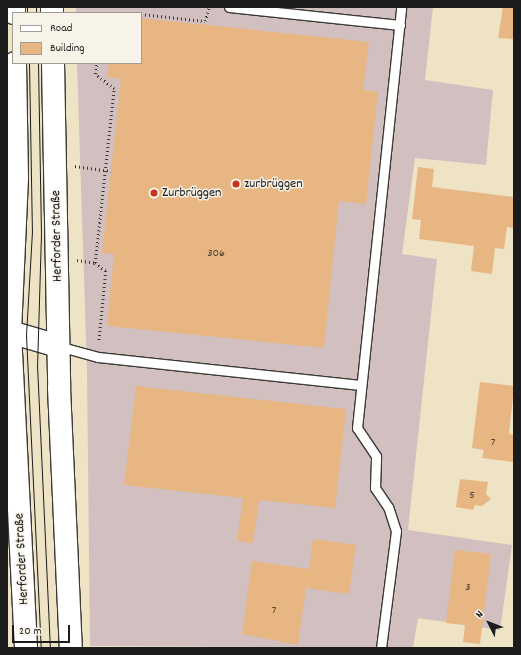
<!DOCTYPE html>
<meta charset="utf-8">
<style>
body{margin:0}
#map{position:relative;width:521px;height:655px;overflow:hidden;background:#eee3c5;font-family:Dekko,sans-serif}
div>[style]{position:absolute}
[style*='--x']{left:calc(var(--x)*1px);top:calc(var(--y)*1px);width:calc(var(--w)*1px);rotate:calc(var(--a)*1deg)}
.industrial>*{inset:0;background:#d2bfc0}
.building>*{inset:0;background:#e7b683}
.path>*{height:2.5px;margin-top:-1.25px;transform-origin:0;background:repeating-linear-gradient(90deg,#3c3a35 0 1px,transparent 0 4px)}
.roads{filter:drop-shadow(1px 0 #3c3a35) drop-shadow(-1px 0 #3c3a35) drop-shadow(0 1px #3c3a35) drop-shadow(0 -1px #3c3a35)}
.service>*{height:9px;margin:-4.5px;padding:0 4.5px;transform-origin:4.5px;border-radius:4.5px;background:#fff}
.primary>*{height:22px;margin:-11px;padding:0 11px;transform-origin:11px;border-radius:11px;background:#fff}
.tram>*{height:1px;margin:-0.5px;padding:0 0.5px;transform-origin:0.5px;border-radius:0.5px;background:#1c1c1c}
.dots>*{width:11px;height:11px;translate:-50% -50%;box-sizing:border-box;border:2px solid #f7f3e8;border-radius:50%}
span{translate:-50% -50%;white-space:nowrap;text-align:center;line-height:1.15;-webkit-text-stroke:3px #f7f3e8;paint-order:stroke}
.number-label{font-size:12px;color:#4f4236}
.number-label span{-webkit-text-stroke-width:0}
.poi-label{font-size:14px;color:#1c1c1c}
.left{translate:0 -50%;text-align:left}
.street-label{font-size:14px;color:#1c1c1c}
.frame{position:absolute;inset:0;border:8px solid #1c1c1c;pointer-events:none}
.legend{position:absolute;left:12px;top:12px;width:130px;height:52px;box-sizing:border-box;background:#f7f3e8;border:1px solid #9f9d96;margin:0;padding:5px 7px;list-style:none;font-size:12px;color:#1c1c1c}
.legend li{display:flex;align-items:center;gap:8px;height:20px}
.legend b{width:20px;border:1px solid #9f9d96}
.north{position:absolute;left:469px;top:603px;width:40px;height:40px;-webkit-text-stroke:3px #f7f3e8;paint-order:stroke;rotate:312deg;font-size:11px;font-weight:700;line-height:16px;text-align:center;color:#1c1c1c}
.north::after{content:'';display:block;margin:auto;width:14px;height:18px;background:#1c1c1c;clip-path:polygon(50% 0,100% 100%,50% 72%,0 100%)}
.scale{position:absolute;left:12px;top:625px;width:58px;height:18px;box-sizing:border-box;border:2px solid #1c1c1c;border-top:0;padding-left:5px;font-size:12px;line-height:14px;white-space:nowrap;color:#1c1c1c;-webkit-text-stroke:3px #f7f3e8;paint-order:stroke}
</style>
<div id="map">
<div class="industrial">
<i style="clip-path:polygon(76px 7px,433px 7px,425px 80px,493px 90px,486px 165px,415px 158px,402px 254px,437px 259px,408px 530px,512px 545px,500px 630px,418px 618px,413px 648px,90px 646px,87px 371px,77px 63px,141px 63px,141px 13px,76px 13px)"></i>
</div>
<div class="building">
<i style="clip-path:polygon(503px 7px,514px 7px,514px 39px,498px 38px)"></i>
<i style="clip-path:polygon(141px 18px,369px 42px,363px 90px,378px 92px,366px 204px,339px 201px,324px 348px,107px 326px,114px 254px,102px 253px,121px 79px,107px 77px,109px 63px,141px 63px)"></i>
<i style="clip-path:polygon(418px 167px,434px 169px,432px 187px,514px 197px,514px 228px,507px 227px,504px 249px,495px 248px,492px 274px,471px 271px,474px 246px,419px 239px,421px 220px,412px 219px)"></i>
<i style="clip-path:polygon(480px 382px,514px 386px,509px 434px,514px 435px,514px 462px,482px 458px,484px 450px,472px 448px)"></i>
<i style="clip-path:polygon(136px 386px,346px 409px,335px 508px,259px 500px,253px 543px,237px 541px,243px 498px,124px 485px)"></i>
<i style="clip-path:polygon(460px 479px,488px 482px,486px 494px,491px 499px,482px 506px,475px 505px,473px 510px,456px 507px)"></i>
<i style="clip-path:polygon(313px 539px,356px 545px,349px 594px,306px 588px,298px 645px,242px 634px,252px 561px,309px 569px)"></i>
<i style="clip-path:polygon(455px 550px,491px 554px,480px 644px,463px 642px,465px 625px,446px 623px)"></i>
</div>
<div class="path">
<i style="--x:102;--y:13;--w:26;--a:0"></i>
<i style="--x:141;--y:14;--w:64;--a:6.2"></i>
<i style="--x:205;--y:21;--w:15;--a:-74"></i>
<i style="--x:75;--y:166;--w:36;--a:8"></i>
<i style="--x:77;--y:260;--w:18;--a:9"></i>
<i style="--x:95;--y:263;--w:175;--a:-83.8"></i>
<i style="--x:114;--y:89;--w:24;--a:-142"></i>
<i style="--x:95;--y:74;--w:11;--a:-80"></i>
<i style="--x:95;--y:263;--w:14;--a:36"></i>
<i style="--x:106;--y:271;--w:72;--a:95.6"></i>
</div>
<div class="roads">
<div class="service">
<i style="--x:229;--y:7;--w:172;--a:6"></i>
<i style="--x:58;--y:346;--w:41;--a:15.4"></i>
<i style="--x:98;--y:357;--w:264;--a:6.1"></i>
<i style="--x:381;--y:648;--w:118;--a:-82.7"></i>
<i style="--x:396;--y:531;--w:25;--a:-108"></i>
<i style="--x:388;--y:507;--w:23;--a:-124"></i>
<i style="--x:375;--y:488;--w:32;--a:-88"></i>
<i style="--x:376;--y:456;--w:34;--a:-124"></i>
<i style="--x:357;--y:428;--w:423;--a:-84"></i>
</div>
<div class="primary">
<i style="--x:14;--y:7;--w:6;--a:90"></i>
<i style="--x:52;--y:7;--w:6;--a:90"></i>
<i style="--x:15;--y:63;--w:115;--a:89"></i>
<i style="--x:17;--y:178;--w:154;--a:92.6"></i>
<i style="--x:10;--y:332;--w:316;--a:87.1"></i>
<i style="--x:53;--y:63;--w:325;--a:88.9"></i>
<i style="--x:59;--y:388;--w:260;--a:87.4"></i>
<i style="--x:10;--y:332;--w:50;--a:16.3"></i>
</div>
</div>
<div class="tram">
<i style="--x:27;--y:7;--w:6;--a:90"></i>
<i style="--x:36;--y:7;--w:6;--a:90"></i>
<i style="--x:29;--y:63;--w:168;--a:89"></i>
<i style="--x:32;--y:231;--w:104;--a:93.3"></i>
<i style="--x:26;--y:335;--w:313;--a:87.3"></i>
<i style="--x:38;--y:63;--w:170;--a:89"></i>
<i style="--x:41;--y:233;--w:131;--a:91.7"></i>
<i style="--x:37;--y:364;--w:284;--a:87.4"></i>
</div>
<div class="dots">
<i style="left:236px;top:184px;background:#c8321e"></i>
<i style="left:154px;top:193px;background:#c8321e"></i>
</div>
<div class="number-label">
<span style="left:216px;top:254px">306</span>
<span style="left:493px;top:443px">7</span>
<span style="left:472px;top:496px">5</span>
<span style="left:468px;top:588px">3</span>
<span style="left:274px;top:611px">7</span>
</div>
<div class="poi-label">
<span class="left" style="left:244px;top:184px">zurbrüggen</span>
<span class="left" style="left:162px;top:193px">Zurbrüggen</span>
</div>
<div class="street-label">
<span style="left:57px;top:236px;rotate:-91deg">Herforder Straße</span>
<span style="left:22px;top:559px;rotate:-93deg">Herforder Straße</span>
</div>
<div class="frame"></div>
<ul class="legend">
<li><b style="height:5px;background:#fff"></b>Road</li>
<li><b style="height:11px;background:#e7b683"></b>Building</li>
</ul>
<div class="north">N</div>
<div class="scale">20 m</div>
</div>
